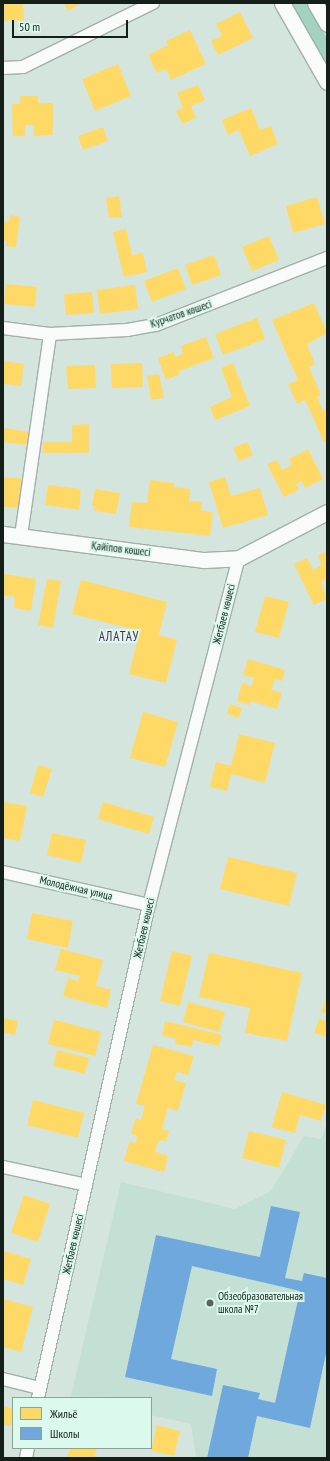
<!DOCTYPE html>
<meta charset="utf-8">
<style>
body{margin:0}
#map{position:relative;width:330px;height:1461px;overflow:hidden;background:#d4e5de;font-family:"PT Sans Narrow",sans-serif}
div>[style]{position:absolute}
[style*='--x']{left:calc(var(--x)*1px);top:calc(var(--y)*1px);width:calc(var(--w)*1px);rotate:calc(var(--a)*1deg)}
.built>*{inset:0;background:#c4e0d5}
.green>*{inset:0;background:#a3d2c1}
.homes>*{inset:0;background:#ffd966}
.schools>*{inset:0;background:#6fa8dc}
.roads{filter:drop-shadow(1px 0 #a2afaa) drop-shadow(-1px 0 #a2afaa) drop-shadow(0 1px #a2afaa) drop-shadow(0 -1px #a2afaa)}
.minor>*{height:12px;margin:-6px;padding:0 6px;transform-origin:6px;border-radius:6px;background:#f9fbfa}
.tertiary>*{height:15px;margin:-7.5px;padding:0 7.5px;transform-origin:7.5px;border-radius:7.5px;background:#f9fbfa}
.dots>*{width:11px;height:11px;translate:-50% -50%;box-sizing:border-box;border:2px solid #dbf9ec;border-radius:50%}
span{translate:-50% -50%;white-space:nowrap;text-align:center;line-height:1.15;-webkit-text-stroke:4px #dbf9ec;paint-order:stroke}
.street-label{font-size:11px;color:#141f1a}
.poi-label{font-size:11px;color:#141f1a}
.left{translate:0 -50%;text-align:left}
.quarter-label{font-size:13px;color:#532354;letter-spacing:1px}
.frame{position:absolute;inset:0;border:4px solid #141f1a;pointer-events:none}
.legend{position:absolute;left:12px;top:1397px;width:140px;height:52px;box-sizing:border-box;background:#dbf9ec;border:1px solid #8ba298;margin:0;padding:5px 7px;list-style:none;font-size:12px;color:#141f1a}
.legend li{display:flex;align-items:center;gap:8px;height:20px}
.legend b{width:20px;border:1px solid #8ba298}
.scale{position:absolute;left:12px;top:20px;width:116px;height:18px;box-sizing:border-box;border:2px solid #141f1a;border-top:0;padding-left:5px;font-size:12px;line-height:14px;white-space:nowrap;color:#141f1a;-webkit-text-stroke:3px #dbf9ec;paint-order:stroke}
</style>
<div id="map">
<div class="built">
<i style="clip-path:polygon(327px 1124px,327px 1458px,196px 1458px,191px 1424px,151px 1415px,151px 1398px,71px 1396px,121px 1182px,235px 1209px,271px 1191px,304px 1136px,321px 1139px)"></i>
</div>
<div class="green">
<i style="clip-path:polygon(284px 3px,306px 3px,327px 38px,327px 78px)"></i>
</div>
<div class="homes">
<i style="clip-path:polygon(3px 3px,23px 3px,24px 20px,3px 21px)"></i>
<i style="clip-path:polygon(64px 3px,82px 3px,68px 11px)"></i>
<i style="clip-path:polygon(240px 12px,253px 38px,218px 55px,211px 41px,222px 36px,216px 24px)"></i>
<i style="clip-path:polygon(190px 30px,206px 64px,171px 80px,166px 69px,157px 73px,148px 55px,168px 45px,166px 41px)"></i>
<i style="clip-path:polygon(118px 64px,131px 96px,95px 111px,82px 79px)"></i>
<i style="clip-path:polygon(198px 85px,205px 100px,191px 106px,196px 118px,182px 124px,176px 111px,183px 108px,177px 93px)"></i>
<i style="clip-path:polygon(20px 96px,38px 96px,38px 103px,53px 103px,53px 135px,34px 136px,34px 125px,25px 125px,25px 136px,13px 136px,12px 104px,20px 104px)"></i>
<i style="clip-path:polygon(251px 108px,260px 130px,271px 126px,278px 144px,250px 156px,239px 130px,228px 135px,222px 120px)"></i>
<i style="clip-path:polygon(103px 127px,108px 141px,83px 150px,78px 136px)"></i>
<i style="clip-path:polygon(119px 196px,122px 217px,109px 218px,106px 198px)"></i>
<i style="clip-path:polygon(317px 197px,325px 224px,293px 233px,286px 206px)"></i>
<i style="clip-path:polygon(10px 215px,20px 217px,16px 247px,6px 246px,7px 241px,3px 240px,3px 221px,9px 222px)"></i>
<i style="clip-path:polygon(126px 229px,132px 255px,143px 253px,147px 272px,124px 277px,113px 232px)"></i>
<i style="clip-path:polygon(269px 236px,279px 260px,252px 271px,242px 247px)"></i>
<i style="clip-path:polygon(214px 255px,221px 275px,192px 285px,185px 265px)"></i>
<i style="clip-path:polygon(178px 268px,186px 289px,152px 302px,144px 281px)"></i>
<i style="clip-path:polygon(6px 284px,37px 287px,35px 307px,4px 304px)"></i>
<i style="clip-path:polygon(135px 285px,138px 309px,100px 314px,97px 290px)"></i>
<i style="clip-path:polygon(92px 292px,94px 313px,66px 315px,64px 294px)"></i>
<i style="clip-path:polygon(314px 303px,327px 333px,307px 344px,315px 364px,309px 367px,321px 395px,317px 397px,323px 411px,327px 409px,327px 441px,324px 442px,305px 400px,297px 404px,288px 384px,298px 380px,272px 320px)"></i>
<i style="clip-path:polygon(257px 318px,265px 339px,223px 355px,215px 334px)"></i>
<i style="clip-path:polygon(206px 337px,214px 358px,179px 371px,180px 374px,166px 380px,158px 358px,174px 352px,175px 357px,183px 354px,181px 346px)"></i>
<i style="clip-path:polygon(3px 361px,24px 364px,21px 386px,3px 384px)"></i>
<i style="clip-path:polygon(142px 363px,143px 387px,112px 388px,111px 364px)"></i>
<i style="clip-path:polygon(233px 363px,250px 406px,215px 420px,210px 407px,232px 397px,221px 368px)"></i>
<i style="clip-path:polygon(95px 365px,96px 388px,68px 389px,66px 366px)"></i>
<i style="clip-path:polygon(159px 374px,164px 398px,151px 400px,147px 376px)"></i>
<i style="clip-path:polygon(89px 424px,89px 453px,43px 453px,43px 442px,72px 442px,72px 425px)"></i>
<i style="clip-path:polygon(3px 428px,30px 432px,28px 445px,3px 442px)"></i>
<i style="clip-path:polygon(247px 442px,253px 455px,239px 461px,233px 448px)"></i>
<i style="clip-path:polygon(308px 449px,323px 479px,305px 488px,302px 481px,296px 484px,299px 490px,284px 497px,267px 464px,277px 460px,282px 470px,292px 465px,289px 459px)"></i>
<i style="clip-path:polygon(3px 477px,25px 479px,22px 508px,3px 507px)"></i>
<i style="clip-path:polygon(225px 477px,231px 496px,260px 488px,268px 515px,223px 528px,209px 482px)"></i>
<i style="clip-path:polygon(150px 480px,174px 483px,174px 487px,190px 489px,189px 501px,202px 502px,201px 511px,213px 512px,210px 536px,129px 527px,132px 502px,147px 503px)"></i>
<i style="clip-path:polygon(48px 485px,81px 489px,79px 510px,45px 505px)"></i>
<i style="clip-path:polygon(95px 489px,120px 493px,116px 514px,94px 511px,95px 507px,92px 506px)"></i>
<i style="clip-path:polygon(327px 551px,327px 579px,321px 582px,327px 599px,314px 605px,294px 564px,307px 558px,313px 570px,322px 565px,318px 556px)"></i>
<i style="clip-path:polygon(4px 574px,36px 579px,31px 611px,14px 608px,15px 597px,3px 595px)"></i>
<i style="clip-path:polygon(47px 579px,61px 581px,53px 628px,38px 625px)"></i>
<i style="clip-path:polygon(81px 580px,167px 602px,159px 635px,177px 640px,166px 683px,129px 674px,140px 631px,72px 614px)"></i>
<i style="clip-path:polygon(265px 596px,289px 602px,279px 638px,255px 632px)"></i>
<i style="clip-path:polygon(248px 659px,285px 670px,282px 681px,275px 679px,271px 690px,282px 693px,277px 709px,251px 701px,250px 705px,237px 701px,242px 683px,252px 686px,254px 678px,243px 675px)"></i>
<i style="clip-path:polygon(230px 704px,242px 708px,239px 718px,227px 714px)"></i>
<i style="clip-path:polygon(143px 712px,178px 722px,165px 767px,130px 758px)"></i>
<i style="clip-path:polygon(239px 734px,275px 743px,265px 783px,231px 774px,227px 791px,210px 787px,216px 762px,231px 766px)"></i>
<i style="clip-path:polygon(38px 765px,52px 769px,43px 797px,30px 793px)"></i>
<i style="clip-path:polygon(3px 802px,27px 806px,20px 841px,3px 838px)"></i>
<i style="clip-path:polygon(103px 802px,154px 817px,149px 834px,98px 819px)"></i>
<i style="clip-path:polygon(52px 833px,86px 840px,81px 863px,47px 855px)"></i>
<i style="clip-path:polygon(228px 857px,297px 873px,289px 906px,220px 889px)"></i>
<i style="clip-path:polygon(32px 913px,73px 921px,68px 948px,27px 939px)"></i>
<i style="clip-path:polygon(61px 949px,103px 960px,96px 986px,111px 990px,107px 1008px,63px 996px,68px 978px,78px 981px,80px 976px,55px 970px)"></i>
<i style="clip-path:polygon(172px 951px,192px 956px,180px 1006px,160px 1001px)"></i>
<i style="clip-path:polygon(209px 953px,302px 973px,287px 1041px,245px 1033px,250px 1008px,199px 997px)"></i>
<i style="clip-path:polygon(327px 996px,327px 1014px,321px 1012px)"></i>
<i style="clip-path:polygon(188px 1002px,225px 1012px,219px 1032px,183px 1022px)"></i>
<i style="clip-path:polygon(327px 1015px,327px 1037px,314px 1033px,319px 1019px,325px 1021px)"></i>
<i style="clip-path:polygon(3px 1018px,18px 1021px,15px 1035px,3px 1032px)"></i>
<i style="clip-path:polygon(54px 1020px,101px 1032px,95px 1056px,48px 1044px)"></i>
<i style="clip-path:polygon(165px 1021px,222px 1035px,219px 1046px,193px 1040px,192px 1047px,175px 1044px,176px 1039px,162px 1035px)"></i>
<i style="clip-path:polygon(153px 1045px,194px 1056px,188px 1075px,177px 1072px,174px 1080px,186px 1083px,178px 1111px,168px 1108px,162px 1129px,169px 1131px,166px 1142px,159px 1140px,155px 1152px,168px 1156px,164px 1172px,124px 1161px,130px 1141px,136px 1143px,137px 1136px,131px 1134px,136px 1118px,141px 1120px,145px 1106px,136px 1104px)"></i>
<i style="clip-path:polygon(57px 1050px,89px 1058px,85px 1074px,53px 1066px)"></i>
<i style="clip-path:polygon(282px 1092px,326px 1105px,321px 1121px,300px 1115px,295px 1133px,272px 1127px)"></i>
<i style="clip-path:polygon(33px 1100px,84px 1113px,78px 1138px,27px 1125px)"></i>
<i style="clip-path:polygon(249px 1131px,286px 1140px,279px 1168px,242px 1158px)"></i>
<i style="clip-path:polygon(24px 1195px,50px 1204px,38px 1242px,11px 1233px)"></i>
<i style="clip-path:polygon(3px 1251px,31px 1259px,23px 1285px,3px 1279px)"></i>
<i style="clip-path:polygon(3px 1299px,33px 1307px,21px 1352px,3px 1347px)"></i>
<i style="clip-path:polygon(3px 1406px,13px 1409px,11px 1426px,3px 1424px)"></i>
<i style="clip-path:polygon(157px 1425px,180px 1431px,174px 1456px,151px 1451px)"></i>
<i style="clip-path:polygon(71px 1448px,97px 1448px,95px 1456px,102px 1458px,66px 1458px)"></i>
</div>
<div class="schools">
<i style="clip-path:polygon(271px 1206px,300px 1212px,285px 1278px,302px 1281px,304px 1273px,327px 1278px,327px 1349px,310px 1428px,257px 1416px,248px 1458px,207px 1458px,223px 1385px,260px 1393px,258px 1399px,275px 1403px,300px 1291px,192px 1266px,171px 1359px,217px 1369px,212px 1396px,125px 1377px,156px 1235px,260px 1257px)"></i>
</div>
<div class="roads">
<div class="minor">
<i style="--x:3;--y:68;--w:20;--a:-3"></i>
<i style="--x:23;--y:67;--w:145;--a:-26.2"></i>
<i style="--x:3;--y:328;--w:47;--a:7.3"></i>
<i style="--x:50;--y:334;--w:77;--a:-3"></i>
<i style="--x:127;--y:330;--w:29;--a:-10"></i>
<i style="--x:156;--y:325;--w:184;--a:-21.4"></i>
<i style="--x:21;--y:536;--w:204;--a:-81.8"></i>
<i style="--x:3;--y:872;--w:150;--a:12.7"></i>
<i style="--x:3;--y:1167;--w:85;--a:12.2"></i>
<i style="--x:3;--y:1379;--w:38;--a:14"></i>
<i style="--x:38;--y:1398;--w:505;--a:-77.31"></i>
<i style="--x:149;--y:905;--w:358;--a:-75.5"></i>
<i style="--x:26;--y:1458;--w:10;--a:-79"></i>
</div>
<div class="tertiary">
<i style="--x:282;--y:3;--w:91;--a:60.3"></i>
<i style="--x:315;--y:3;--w:24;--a:60"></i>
<i style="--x:3;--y:534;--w:203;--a:7.4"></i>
<i style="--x:204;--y:560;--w:35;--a:-3"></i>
<i style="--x:239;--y:558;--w:99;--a:-27.6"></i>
</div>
</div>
<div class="dots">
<i style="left:210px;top:1303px;background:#57645f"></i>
</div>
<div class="street-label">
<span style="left:181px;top:314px;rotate:-19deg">Курчатов көшесі</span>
<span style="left:121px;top:549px;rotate:7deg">Қайіпов көшесі</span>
<span style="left:224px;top:614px;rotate:-76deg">Жетбаев көшесі</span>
<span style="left:76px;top:888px;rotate:13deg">Молодёжная улица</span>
<span style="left:144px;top:928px;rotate:-77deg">Жетбаев көшесі</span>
<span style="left:73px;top:1244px;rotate:-77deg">Жетбаев көшесі</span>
</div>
<div class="poi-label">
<span class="left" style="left:218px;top:1303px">Обзеобразовательная<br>школа №7</span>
</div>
<div class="quarter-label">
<span style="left:119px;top:637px">АЛАТАУ</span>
</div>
<div class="frame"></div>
<ul class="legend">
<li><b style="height:11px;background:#ffd966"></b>Жильё</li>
<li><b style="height:11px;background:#6fa8dc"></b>Школы</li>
</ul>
<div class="scale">50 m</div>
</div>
